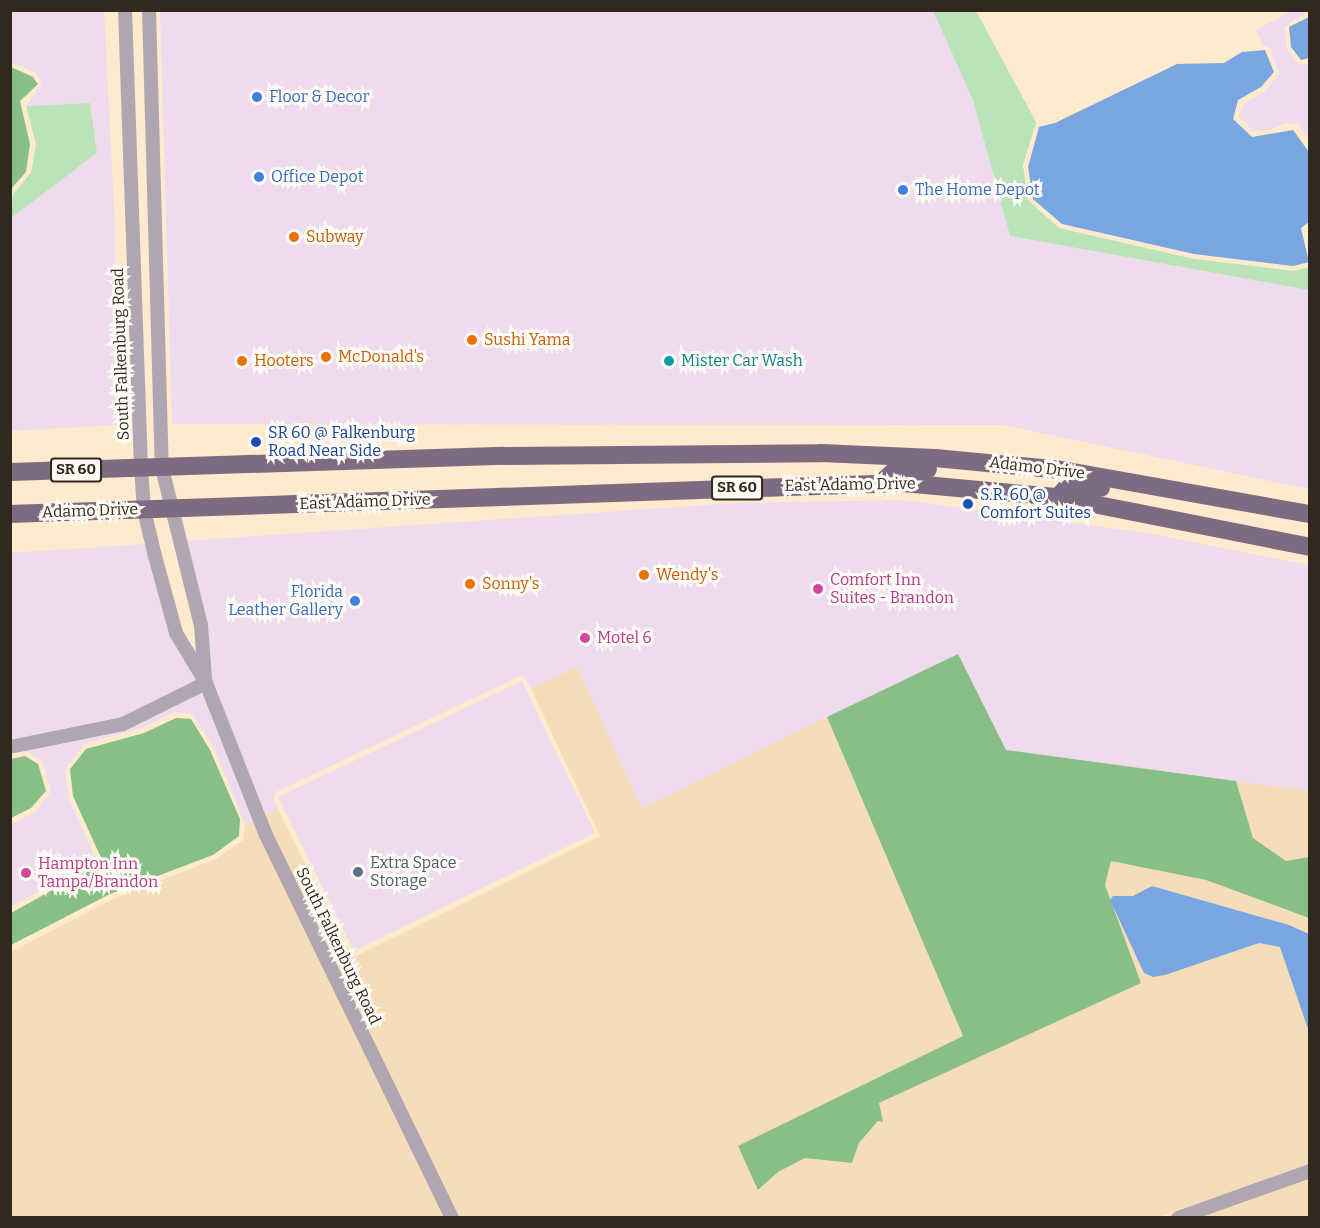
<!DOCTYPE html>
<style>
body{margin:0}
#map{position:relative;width:1320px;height:1228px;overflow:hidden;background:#feeacc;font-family:Bitter,serif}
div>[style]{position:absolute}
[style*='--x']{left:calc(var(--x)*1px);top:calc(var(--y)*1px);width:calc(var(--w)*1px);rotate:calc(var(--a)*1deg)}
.commercial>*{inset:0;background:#eedcee}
.built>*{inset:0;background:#f5ddb9}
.green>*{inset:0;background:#bae3b9}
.forest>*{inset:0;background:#87bf86}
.water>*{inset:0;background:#79a5e0}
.minor>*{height:14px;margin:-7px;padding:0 7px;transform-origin:7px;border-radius:7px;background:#b0a6b2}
.major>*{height:18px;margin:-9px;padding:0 9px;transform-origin:9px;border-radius:9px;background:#7d6c81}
.dots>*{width:16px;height:16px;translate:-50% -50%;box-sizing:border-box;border:3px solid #fdf9f4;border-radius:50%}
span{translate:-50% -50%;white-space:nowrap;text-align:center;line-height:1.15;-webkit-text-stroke:6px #fdf9f4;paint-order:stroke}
.shield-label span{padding:2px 4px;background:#fdf9f4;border:2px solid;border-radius:4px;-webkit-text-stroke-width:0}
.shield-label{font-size:15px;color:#31291e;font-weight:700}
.shop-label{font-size:16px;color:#366cbe}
.left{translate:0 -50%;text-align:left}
.right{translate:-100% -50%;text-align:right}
.food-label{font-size:16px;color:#c56008}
.street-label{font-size:16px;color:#31291e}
.culture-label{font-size:16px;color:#0d838f}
.transit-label{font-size:16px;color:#164399}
.hotel-label{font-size:16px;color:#b23c85}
.service-label{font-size:16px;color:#4e5e75}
.frame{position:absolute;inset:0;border:12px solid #31291e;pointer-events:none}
</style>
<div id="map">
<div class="commercial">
<i style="clip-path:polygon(11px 11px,104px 11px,115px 225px,117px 425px,11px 431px,11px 218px,97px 153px,90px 103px,26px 106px,42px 83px,36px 73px,11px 62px)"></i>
<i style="clip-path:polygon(160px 11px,933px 11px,973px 100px,1010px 236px,1309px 290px,1309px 489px,1003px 425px,172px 424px)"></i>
<i style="clip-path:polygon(1291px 11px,1309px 11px,1284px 27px,1287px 49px,1299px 64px,1309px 64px,1309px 140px,1298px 124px,1285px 123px,1270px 130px,1253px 132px,1239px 117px,1243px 104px,1265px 91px,1279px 74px,1270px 48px,1263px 45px,1256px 30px)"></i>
<i style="clip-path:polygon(902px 500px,1148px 533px,1309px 565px,1309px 791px,1006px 750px,958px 654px,642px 809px,577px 667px,531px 689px,524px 677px,520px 676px,276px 792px,273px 798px,278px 809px,264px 815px,212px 682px,184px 541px,735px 503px)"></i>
<i style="clip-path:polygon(146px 544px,197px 680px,121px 718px,11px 741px,11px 553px)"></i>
<i style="clip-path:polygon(522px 681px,595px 833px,354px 951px,278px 797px)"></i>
<i style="clip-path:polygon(203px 692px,254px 820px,245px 825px,214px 748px,192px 714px,175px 712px,142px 728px,84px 744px,65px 770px,69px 798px,96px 860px,11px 907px,11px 824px,35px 812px,51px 791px,42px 761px,25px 751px)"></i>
</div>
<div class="built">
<i style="clip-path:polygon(577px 667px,642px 809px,827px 717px,963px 1036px,739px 1146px,759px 1190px,778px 1172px,805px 1158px,852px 1163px,859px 1143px,879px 1121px,879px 1103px,1141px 983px,1105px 885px,1111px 860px,1206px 880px,1309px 918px,1309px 934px,1289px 925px,1152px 886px,1133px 896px,1111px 897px,1144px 973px,1165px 975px,1259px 943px,1280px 947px,1284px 952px,1309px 1032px,1309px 1164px,1159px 1217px,458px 1217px,264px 815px,278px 809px,350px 953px,356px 956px,600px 836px,531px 689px)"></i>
<i style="clip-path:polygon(1236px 781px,1309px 791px,1309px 857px,1286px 861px,1253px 838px)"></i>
<i style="clip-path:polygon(254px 820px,446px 1217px,11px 1218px,11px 952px,113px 899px,216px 859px,243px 840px,245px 825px)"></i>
<i style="clip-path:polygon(1309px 1178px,1309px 1217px,1197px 1217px)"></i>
</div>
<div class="green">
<i style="clip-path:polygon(933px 11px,976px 11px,1036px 122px,1023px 165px,1028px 200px,1059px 228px,1194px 259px,1294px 271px,1309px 267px,1309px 290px,1010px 236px,973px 100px)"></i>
<i style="clip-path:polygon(90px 103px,97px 153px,11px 218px,13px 194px,31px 173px,36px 144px,26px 106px)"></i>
</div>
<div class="forest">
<i style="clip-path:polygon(11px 67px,33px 77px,38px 84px,20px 101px,30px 144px,26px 172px,11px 189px)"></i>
<i style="clip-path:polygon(958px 654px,1006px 750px,1236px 781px,1253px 838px,1286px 861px,1309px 857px,1309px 918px,1206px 880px,1111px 861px,1105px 885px,1141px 983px,879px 1103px,883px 1122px,878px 1121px,859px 1143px,852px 1163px,805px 1158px,778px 1172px,758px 1190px,738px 1146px,963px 1036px,827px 717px)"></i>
<i style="clip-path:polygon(176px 718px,191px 719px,210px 750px,240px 819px,239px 836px,213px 855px,110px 894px,11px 945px,11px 913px,103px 862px,73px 796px,70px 769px,86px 749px,144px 733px)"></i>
<i style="clip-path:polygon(25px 756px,38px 764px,46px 791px,31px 808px,11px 818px,11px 759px)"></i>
</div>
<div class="water">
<i style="clip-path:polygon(1309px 17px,1309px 58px,1301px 60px,1291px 47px,1289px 27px)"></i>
<i style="clip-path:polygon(1265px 50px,1274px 72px,1261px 87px,1238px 100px,1233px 119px,1252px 137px,1293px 130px,1309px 152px,1309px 222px,1301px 228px,1309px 262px,1293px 266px,1194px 254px,1062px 224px,1033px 199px,1028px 167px,1039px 127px,1055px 123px,1177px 64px,1224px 63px,1242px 52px)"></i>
<i style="clip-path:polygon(1152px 886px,1289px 925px,1309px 934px,1309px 1032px,1280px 947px,1259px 943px,1165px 975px,1153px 977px,1144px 973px,1110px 900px,1113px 896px,1133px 896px)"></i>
</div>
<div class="minor">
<i style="--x:125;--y:10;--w:458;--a:88"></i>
<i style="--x:141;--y:468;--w:42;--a:85.9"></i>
<i style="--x:144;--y:510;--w:47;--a:76.6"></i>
<i style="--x:155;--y:556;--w:80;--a:74.7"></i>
<i style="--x:176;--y:633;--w:58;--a:59"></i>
<i style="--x:206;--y:683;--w:163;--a:68.5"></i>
<i style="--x:266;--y:835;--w:426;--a:64.1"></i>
<i style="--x:149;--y:10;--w:458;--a:88.4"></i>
<i style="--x:162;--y:468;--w:163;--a:76.1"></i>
<i style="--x:201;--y:626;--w:52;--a:85.6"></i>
<i style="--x:10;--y:747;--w:115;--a:-11.5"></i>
<i style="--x:123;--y:724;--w:93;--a:-26.3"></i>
<i style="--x:1178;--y:1218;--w:140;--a:-19.6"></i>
</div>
<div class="major">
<i style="--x:10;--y:472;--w:493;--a:-1.9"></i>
<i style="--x:503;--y:456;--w:318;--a:-0.5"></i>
<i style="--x:821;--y:453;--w:114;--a:2.5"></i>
<i style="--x:935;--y:458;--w:128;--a:5.4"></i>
<i style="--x:1062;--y:470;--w:252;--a:10.1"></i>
<i style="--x:881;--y:483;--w:18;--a:-43"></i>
<i style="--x:894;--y:471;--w:34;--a:-3"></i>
<i style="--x:1058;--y:497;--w:15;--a:-48"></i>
<i style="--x:1068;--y:486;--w:33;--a:3"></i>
<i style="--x:10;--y:514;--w:894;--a:-1.99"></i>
<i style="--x:903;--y:483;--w:156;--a:5.2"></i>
<i style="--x:1058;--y:497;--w:257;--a:11.2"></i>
</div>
<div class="dots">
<i style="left:257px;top:97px;background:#3f7fe0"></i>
<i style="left:259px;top:177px;background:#3f7fe0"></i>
<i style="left:903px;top:190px;background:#3f7fe0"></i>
<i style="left:294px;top:237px;background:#e8710a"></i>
<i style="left:472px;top:340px;background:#e8710a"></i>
<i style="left:326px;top:357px;background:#e8710a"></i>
<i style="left:242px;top:361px;background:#e8710a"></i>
<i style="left:669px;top:361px;background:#0f9aa8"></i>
<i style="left:256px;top:442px;background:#1a4fb4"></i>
<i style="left:968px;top:504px;background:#1a4fb4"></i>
<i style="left:644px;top:575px;background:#e8710a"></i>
<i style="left:470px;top:584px;background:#e8710a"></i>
<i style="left:818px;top:589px;background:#d1479c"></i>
<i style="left:355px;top:601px;background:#3f7fe0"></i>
<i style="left:585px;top:638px;background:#d1479c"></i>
<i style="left:358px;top:872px;background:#5c6f8a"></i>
<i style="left:26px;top:873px;background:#d1479c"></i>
</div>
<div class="shield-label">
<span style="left:76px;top:470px">SR 60</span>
<span style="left:737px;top:488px">SR 60</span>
</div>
<div class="shop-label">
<span class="left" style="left:269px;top:97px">Floor &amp; Decor</span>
<span class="left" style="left:271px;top:177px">Office Depot</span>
<span class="left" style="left:915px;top:190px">The Home Depot</span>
<span class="right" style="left:343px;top:601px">Florida<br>Leather Gallery</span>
</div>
<div class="food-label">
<span class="left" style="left:306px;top:237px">Subway</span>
<span class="left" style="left:484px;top:340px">Sushi Yama</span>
<span class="left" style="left:338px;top:357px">McDonald's</span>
<span class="left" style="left:254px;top:361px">Hooters</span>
<span class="left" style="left:656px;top:575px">Wendy's</span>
<span class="left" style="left:482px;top:584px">Sonny's</span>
</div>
<div class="street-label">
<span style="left:121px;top:354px;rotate:-92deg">South Falkenburg Road</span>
<span style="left:1037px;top:468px;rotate:7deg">Adamo Drive</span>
<span style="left:850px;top:485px;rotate:-1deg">East Adamo Drive</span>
<span style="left:365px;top:502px;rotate:-2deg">East Adamo Drive</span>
<span style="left:90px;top:511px;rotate:-2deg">Adamo Drive</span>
<span style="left:338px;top:946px;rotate:64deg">South Falkenburg Road</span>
</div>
<div class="culture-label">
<span class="left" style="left:681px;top:361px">Mister Car Wash</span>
</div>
<div class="transit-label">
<span class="left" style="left:268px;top:442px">SR 60 @ Falkenburg<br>Road Near Side</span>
<span class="left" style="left:980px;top:504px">S.R. 60 @<br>Comfort Suites</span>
</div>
<div class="hotel-label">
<span class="left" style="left:830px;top:589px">Comfort Inn<br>Suites - Brandon</span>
<span class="left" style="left:597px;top:638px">Motel 6</span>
<span class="left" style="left:38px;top:873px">Hampton Inn<br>Tampa/Brandon</span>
</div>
<div class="service-label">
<span class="left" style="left:370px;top:872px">Extra Space<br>Storage</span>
</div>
<div class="frame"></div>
</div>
